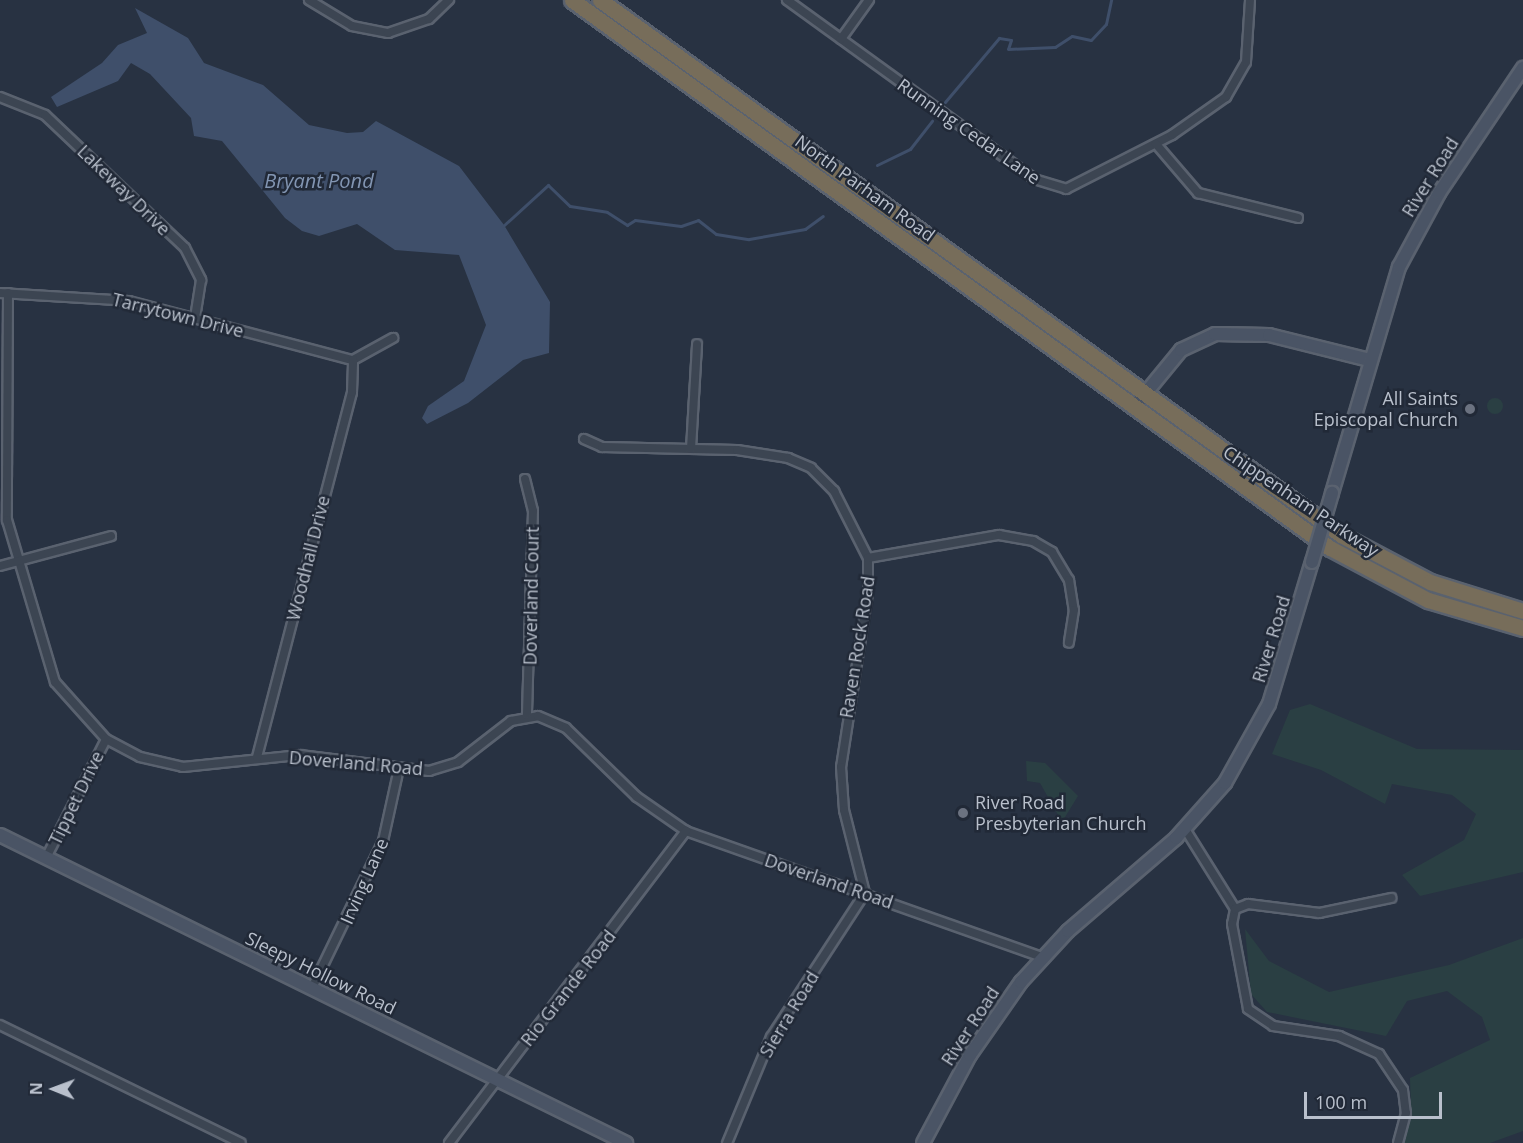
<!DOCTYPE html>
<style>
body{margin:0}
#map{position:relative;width:1523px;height:1143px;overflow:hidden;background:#283242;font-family:"Open Sans",sans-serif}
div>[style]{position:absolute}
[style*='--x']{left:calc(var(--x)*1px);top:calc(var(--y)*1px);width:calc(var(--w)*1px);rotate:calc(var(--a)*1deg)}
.green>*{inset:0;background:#2a3f43}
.round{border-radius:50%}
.water>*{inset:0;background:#3f4f6a}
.stream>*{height:3px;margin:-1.5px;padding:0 1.5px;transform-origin:1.5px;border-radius:1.5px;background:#3f4f6a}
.roads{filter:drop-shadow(2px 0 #5a626f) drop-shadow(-2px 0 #5a626f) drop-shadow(0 2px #5a626f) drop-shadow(0 -2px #5a626f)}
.street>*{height:8px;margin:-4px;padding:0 4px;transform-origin:4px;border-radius:4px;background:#3c4552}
.secondary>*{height:12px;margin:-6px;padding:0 6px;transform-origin:6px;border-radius:6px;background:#4a5465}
.highway>*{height:15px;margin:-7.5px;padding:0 7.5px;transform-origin:7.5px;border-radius:7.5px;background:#776d5a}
.bridges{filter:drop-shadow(2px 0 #5a626f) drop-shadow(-2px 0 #5a626f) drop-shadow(0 2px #5a626f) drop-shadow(0 -2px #5a626f)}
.secondary-bridge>*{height:12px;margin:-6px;padding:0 6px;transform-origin:6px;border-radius:6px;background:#4a5465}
.dots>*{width:16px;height:16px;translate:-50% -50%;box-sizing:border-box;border:3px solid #212937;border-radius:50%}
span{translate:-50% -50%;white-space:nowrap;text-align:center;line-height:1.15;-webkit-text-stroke:5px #212937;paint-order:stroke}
.street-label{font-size:18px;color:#b9c0cc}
.poi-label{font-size:18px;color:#b9c0cc}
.right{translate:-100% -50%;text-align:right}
.left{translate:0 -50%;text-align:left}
.water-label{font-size:20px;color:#8295b2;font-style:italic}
.north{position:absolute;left:24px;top:1059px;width:60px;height:60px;-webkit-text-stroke:4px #212937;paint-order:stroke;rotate:271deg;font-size:16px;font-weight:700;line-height:24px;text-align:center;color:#b9c0cc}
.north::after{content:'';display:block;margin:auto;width:21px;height:27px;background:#b9c0cc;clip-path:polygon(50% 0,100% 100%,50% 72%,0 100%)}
.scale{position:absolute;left:1304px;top:1092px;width:138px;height:27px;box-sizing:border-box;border:3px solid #b9c0cc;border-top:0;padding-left:8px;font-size:18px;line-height:21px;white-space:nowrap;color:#b9c0cc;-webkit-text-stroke:4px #212937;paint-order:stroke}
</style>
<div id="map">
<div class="green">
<i class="round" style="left:1487px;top:398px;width:16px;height:16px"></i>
<i style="clip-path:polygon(1310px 704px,1417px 749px,1523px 750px,1523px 872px,1420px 896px,1402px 875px,1464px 840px,1476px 814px,1452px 795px,1392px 784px,1385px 804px,1321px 770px,1272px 754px,1290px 710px)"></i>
<i style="clip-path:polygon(1026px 761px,1045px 763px,1078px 796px,1062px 822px,1040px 783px,1027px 781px)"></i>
<i style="clip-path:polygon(1245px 929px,1269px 961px,1329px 992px,1449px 965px,1523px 938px,1523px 1131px,1490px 1143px,1402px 1143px,1411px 1110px,1410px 1078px,1490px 1040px,1482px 1017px,1447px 991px,1407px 1001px,1386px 1036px,1267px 1012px,1251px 994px)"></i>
</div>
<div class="water">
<i style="clip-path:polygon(135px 8px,188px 38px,204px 63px,263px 85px,309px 125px,347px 133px,363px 132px,376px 121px,459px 166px,504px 225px,550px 302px,549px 353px,523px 360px,468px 403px,427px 424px,422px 418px,428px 406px,464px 381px,486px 325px,459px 255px,395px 250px,357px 224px,319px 236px,302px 231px,285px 218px,222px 141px,194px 136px,191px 118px,150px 74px,131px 63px,118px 81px,57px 107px,51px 97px,102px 63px,118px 45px,147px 33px)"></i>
</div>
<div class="stream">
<i style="--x:945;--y:102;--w:84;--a:-49.8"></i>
<i style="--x:999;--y:38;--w:12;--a:9"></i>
<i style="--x:1011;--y:40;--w:9;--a:108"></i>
<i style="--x:1008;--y:49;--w:47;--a:-2.4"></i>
<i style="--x:1055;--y:47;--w:20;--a:-33"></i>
<i style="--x:1072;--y:36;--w:19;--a:12"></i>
<i style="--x:1091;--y:40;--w:22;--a:-47"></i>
<i style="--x:1106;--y:24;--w:25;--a:-78"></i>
<i style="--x:877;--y:165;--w:37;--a:-26"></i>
<i style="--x:910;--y:149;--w:36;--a:-52"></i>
<i style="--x:503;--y:226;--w:61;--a:-42.3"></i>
<i style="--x:548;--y:185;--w:30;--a:44"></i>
<i style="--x:570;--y:206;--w:37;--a:9"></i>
<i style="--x:607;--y:212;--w:24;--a:33"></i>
<i style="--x:627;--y:225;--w:9;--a:-32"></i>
<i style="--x:635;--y:220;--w:46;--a:7.4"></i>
<i style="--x:681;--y:226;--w:18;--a:-19"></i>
<i style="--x:698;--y:220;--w:23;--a:38"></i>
<i style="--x:716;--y:234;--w:33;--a:9"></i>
<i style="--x:749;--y:239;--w:57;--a:-10.1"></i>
<i style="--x:805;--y:229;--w:22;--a:-36"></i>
</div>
<div class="roads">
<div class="street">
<i style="--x:309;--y:0;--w:50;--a:31.2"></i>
<i style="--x:352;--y:26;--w:37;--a:11"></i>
<i style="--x:388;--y:33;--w:43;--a:-18.9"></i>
<i style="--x:429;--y:19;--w:28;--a:-44"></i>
<i style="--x:787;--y:0;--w:305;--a:35.9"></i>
<i style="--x:1034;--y:179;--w:34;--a:17"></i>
<i style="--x:1066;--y:189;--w:119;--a:-27"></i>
<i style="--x:1172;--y:135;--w:66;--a:-35.1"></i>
<i style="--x:1226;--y:97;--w:40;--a:-60.3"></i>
<i style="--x:1246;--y:62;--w:62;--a:-86.3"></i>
<i style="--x:841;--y:39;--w:48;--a:-54.3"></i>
<i style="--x:0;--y:97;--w:48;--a:21.8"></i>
<i style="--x:45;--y:115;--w:193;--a:43.5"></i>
<i style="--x:185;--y:248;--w:36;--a:63"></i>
<i style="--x:201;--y:280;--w:37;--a:99"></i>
<i style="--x:1156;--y:144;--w:65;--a:49.4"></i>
<i style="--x:1198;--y:193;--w:103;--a:14"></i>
<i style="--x:0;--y:293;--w:129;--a:3.5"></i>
<i style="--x:129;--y:301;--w:232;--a:14.8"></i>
<i style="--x:8;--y:293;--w:227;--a:90.3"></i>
<i style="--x:7;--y:520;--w:169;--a:73.5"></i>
<i style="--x:55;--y:682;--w:76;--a:48.2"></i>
<i style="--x:106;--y:739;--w:38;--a:28"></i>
<i style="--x:140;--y:757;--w:44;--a:13.1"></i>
<i style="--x:183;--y:767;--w:118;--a:-5.9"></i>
<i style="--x:300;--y:755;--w:130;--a:7.1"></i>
<i style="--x:429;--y:771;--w:30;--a:-17"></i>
<i style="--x:458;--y:762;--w:67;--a:-37.7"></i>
<i style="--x:511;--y:721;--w:27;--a:-10"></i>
<i style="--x:538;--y:716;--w:30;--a:23"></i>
<i style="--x:566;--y:728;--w:99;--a:44.2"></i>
<i style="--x:637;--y:797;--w:60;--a:34.8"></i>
<i style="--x:686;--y:831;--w:378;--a:19.5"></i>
<i style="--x:353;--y:360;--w:46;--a:-28.8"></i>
<i style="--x:584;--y:439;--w:20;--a:24"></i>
<i style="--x:602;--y:447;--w:135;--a:1.3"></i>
<i style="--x:737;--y:450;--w:52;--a:8.9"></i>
<i style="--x:788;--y:458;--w:25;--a:23"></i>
<i style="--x:811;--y:468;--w:33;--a:45"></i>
<i style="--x:834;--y:491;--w:75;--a:63.1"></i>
<i style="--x:868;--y:558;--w:35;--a:90"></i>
<i style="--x:868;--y:593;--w:176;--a:98.8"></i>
<i style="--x:841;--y:767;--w:43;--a:86"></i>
<i style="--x:844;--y:810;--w:86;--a:75.8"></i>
<i style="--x:865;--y:893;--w:172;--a:123.1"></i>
<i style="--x:771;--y:1037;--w:115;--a:112.5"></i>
<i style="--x:691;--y:449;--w:105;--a:-86.7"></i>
<i style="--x:525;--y:479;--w:33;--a:76"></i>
<i style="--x:533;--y:511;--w:204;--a:91.7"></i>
<i style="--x:868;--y:558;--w:133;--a:-10"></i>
<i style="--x:999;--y:535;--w:35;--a:10"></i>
<i style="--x:1033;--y:541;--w:22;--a:30"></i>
<i style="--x:1052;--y:552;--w:33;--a:59"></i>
<i style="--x:1069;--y:580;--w:30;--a:81"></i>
<i style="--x:1074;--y:610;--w:33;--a:99"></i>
<i style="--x:0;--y:566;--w:115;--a:-15.1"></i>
<i style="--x:257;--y:757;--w:377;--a:-75.4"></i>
<i style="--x:352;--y:392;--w:32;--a:-88"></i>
<i style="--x:1185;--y:829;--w:94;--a:58"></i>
<i style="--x:1235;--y:909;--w:15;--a:101"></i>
<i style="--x:1232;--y:924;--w:86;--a:79.3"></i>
<i style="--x:1248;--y:1009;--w:30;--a:34"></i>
<i style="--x:1273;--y:1026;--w:67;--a:8.6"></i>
<i style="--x:1339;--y:1036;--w:44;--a:24.2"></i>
<i style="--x:1379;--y:1054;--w:43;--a:56.3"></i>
<i style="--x:1403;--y:1090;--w:23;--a:83"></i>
<i style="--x:1406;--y:1113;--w:31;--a:105"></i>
<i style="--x:46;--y:858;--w:133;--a:-63.2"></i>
<i style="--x:1235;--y:909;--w:14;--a:-21"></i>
<i style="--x:1248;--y:904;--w:72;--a:7.2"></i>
<i style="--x:1319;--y:913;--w:74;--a:-11.8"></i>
<i style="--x:312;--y:988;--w:163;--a:-64.2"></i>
<i style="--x:383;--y:841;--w:75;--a:-77.6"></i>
<i style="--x:0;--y:1025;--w:268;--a:26.1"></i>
<i style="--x:449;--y:1143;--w:392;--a:-52.8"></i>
</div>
<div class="secondary">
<i style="--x:1140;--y:400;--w:65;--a:-50.6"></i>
<i style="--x:1181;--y:350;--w:38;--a:-25"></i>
<i style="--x:1215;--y:334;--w:54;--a:1.1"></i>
<i style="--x:1269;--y:335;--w:103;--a:14"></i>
<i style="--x:1332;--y:493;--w:236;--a:-73.5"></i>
<i style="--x:1399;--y:267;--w:84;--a:-61.6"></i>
<i style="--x:1439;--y:193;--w:151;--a:-56.1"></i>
<i style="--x:0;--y:835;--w:698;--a:26.2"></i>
<i style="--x:923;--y:1143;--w:100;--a:-61.9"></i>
<i style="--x:970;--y:1055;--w:89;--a:-55.1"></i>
<i style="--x:1021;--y:982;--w:69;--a:-47.3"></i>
<i style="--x:1068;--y:931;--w:143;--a:-40.7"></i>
<i style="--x:1176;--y:838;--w:74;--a:-48.3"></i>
<i style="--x:1225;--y:783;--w:90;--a:-60.9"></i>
<i style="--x:1269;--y:704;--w:148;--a:-73.2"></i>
</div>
<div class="highway">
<i style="--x:572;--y:0;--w:935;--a:35.87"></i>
<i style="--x:1330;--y:548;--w:111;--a:28"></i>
<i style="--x:1428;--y:600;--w:99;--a:16.4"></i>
<i style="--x:600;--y:0;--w:914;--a:35.83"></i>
<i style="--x:1341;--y:535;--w:101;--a:27.8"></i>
<i style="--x:1430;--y:582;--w:97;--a:17.3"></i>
</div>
</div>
<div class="bridges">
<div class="secondary-bridge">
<i style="--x:1312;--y:562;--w:72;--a:-73.8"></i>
</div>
</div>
<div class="dots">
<i style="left:1470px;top:409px;background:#6b7280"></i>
<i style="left:963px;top:813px;background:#6b7280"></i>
</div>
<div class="street-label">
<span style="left:969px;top:131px;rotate:35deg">Running Cedar Lane</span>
<span style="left:1430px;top:177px;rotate:-58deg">River Road</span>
<span style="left:865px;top:188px;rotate:36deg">North Parham Road</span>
<span style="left:124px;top:190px;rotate:44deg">Lakeway Drive</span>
<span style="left:178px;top:315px;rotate:14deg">Tarrytown Drive</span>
<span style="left:1301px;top:501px;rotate:34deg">Chippenham Parkway</span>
<span style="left:308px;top:558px;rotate:-76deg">Woodhall Drive</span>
<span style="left:531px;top:596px;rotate:-89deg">Doverland Court</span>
<span style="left:1271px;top:639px;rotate:-73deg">River Road</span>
<span style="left:857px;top:647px;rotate:-81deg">Raven Rock Road</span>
<span style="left:356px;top:763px;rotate:5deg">Doverland Road</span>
<span style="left:76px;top:798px;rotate:-64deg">Tippet Drive</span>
<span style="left:364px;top:881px;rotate:-66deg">Irving Lane</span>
<span style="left:829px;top:881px;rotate:19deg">Doverland Road</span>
<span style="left:321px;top:973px;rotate:26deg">Sleepy Hollow Road</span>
<span style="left:568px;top:988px;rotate:-52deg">Rio Grande Road</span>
<span style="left:789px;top:1014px;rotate:-59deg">Sierra Road</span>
<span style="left:970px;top:1026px;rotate:-57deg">River Road</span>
</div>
<div class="poi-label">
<span class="right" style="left:1458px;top:409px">All Saints<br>Episcopal Church</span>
<span class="left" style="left:975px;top:813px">River Road<br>Presbyterian Church</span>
</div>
<div class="water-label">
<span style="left:319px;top:180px">Bryant Pond</span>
</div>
<div class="north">N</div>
<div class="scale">100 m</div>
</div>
